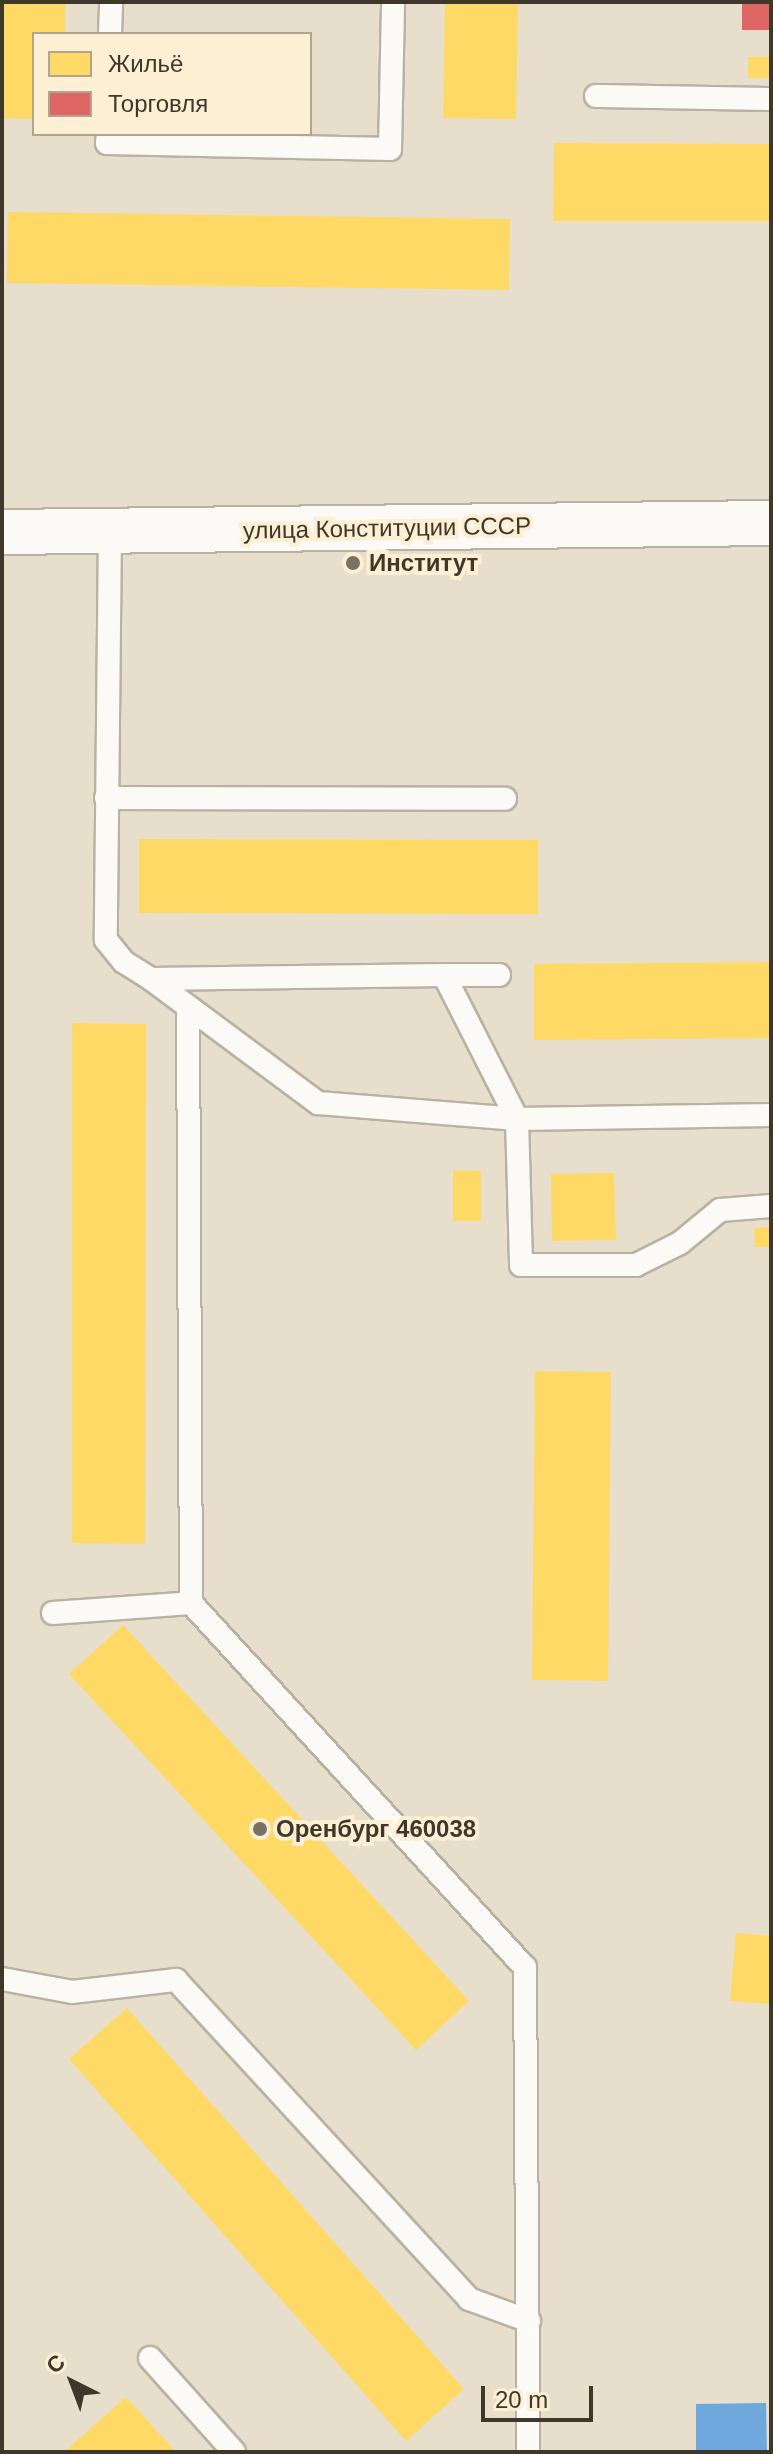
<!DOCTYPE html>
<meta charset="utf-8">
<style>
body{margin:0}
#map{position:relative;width:773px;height:2454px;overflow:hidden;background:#e7decb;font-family:Helvetica,sans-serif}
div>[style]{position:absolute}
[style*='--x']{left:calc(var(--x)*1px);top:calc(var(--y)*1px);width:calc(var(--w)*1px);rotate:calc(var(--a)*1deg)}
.homes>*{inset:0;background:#ffd966}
.shops>*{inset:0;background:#e06666}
.schools>*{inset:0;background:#6fa8dc}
.roads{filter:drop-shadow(2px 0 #b9b2a3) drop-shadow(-2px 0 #b9b2a3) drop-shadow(0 2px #b9b2a3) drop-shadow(0 -2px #b9b2a3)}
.service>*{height:22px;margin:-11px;padding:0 11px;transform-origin:11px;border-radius:11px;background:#fbfaf7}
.tertiary>*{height:44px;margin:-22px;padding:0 22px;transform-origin:22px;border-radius:22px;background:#fbfaf7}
.dots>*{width:22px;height:22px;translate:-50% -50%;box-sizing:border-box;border:4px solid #fcefd4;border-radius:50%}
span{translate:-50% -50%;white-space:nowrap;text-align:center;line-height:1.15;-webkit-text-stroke:8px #fcefd4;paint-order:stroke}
.street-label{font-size:24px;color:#3e372a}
.poi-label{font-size:24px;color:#3e372a;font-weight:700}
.left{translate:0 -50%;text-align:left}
.frame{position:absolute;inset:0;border:4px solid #3e372a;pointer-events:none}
.legend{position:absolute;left:32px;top:32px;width:280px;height:104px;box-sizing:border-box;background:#fcefd4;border:2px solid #b0a590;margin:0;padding:10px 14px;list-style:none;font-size:24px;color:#3e372a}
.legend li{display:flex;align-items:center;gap:16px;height:40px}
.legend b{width:40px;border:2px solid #b0a590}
.north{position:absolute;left:32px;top:2342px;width:80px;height:80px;-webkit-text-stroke:6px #fcefd4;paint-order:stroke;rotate:318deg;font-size:22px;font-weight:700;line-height:32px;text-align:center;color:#3e372a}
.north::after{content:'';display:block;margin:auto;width:28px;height:36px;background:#3e372a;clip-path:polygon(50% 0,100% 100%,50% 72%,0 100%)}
.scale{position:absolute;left:481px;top:2386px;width:112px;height:36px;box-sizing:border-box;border:4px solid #3e372a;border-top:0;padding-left:10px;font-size:24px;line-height:28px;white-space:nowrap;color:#3e372a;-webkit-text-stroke:6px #fcefd4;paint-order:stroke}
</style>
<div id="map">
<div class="homes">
<i style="clip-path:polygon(2px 2px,65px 2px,65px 34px,34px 34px,34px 119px,2px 118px)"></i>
<i style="clip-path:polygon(445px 2px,518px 2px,516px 119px,443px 118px)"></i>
<i style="clip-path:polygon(748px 57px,771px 57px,771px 78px,748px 78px)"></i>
<i style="clip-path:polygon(554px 143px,771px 144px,771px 221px,553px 221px)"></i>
<i style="clip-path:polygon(8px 212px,510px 219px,509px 290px,7px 283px)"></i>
<i style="clip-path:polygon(139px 839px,538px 840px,538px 914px,139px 913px)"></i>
<i style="clip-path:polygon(771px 962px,771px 1038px,534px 1040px,534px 964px)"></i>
<i style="clip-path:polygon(72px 1023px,146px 1024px,145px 1544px,72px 1543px)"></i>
<i style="clip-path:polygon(453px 1170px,481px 1171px,481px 1221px,453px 1221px)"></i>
<i style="clip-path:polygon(614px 1173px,616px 1240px,552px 1241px,551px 1174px)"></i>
<i style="clip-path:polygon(771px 1227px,771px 1247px,755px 1247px,754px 1228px)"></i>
<i style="clip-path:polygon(535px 1371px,611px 1372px,608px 1681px,532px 1680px)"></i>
<i style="clip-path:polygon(123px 1625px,469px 2001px,416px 2050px,69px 1674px)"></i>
<i style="clip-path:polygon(736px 1933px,771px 1936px,771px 2004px,730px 2001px)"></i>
<i style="clip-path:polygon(127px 2008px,464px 2389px,406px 2441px,69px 2059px)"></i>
<i style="clip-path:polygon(126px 2397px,176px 2452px,64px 2452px)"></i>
</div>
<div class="shops">
<i style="clip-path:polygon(742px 2px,771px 2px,771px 30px,742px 30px)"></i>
</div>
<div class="schools">
<i style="clip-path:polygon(766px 2403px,767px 2452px,696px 2452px,696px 2404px)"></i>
</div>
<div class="roads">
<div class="service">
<i style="--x:110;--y:34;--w:32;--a:-88"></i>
<i style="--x:596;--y:96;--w:175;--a:1"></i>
<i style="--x:108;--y:134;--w:9;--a:96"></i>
<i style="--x:107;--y:143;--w:283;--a:1.2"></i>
<i style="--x:390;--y:149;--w:147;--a:-88.8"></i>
<i style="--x:110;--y:530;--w:410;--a:90.6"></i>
<i style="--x:106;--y:940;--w:28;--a:51"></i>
<i style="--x:124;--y:962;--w:32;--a:32"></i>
<i style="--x:151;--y:979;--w:293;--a:-0.8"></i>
<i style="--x:444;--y:975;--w:161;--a:63.1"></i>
<i style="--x:517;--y:1119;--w:146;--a:88.4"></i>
<i style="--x:521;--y:1265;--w:115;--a:0"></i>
<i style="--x:636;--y:1265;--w:49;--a:-26.6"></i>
<i style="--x:680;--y:1243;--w:52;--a:-39.5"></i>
<i style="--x:720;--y:1210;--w:51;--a:-4.5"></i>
<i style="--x:106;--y:798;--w:399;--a:0.1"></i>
<i style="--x:444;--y:975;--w:55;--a:0"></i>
<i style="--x:151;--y:979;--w:208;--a:36.6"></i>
<i style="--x:318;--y:1103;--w:200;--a:4.6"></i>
<i style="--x:517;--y:1119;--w:254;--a:-0.9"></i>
<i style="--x:188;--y:1008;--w:595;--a:89.71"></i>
<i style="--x:191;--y:1603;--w:494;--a:47.5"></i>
<i style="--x:525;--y:1967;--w:485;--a:89.6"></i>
<i style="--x:53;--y:1613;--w:138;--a:-4.1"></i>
<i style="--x:2;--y:1979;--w:71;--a:10.5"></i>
<i style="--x:72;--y:1992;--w:105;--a:-6.6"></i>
<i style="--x:176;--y:1980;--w:433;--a:47.4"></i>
<i style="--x:469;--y:2299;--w:64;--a:20.1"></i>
<i style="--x:150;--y:2358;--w:126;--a:48.2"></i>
</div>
<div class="tertiary">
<i style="--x:2;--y:532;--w:769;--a:-0.67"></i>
</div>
</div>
<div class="dots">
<i style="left:353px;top:563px;background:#797162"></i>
<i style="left:260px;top:1829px;background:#797162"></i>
</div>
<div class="street-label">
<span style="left:387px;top:528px;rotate:-1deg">улица Конституции СССР</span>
</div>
<div class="poi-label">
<span class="left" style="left:369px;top:563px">Институт</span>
<span class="left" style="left:276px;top:1829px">Оренбург 460038</span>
</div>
<div class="frame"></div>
<ul class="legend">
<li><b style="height:22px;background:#ffd966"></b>Жильё</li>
<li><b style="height:22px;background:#e06666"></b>Торговля</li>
</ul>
<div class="north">С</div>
<div class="scale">20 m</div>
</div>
